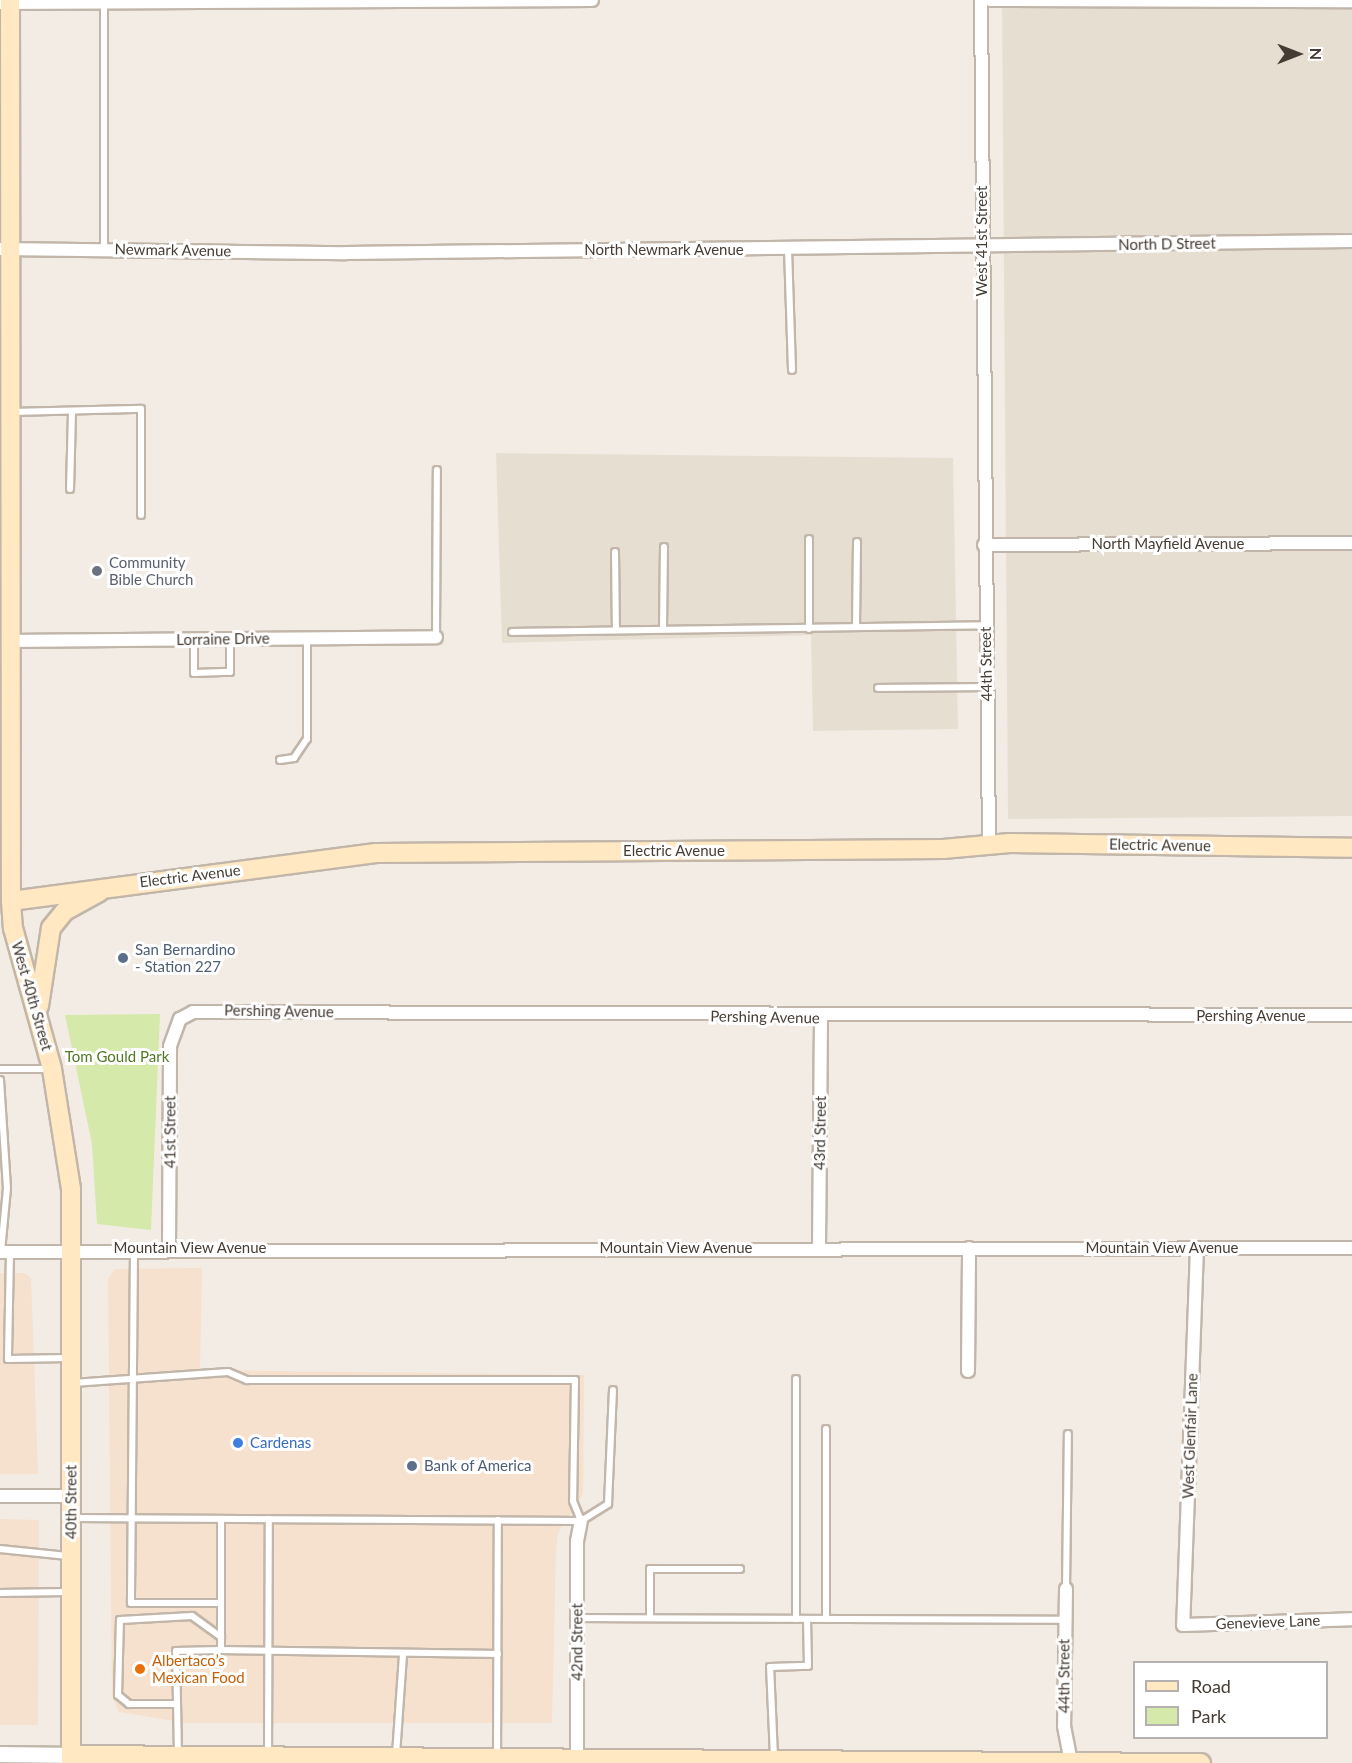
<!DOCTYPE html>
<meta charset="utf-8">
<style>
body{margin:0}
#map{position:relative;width:1352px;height:1763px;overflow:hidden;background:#f3ece4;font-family:Lato,sans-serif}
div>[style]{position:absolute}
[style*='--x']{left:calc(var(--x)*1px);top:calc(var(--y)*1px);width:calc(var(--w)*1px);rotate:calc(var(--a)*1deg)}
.residential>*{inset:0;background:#e7ded2}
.commercial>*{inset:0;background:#f6e0ce}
.green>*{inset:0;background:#d5e9ab}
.roads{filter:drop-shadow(2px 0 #c1b6a9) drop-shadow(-2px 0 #c1b6a9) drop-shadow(0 2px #c1b6a9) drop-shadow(0 -2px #c1b6a9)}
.service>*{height:6px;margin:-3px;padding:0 3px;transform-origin:3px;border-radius:3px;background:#fff}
.minor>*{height:12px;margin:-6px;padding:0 6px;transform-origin:6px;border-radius:6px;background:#fff}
.tertiary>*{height:15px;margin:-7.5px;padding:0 7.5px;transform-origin:7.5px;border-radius:7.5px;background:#fff}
.secondary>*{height:18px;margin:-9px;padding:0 9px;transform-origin:9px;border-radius:9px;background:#ffe8c2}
.dots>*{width:16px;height:16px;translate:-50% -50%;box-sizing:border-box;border:3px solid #fff;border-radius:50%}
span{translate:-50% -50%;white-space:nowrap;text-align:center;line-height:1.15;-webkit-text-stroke:6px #fff;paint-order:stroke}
.street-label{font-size:15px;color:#453c34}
.worship-label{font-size:15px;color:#5b616d}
.left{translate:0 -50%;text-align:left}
.service-label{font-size:15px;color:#4e5e75}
.park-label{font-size:15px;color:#4f7825}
.shop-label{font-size:15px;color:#366cbe}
.food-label{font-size:15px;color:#c56008}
.legend{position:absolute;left:1133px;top:1661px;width:195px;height:78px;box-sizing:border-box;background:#fff;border:2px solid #b5b1ae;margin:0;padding:8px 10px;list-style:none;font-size:18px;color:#453c34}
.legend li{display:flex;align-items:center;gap:12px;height:30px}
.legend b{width:30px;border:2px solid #b5b1ae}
.north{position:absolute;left:1268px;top:24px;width:60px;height:60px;-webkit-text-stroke:4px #fff;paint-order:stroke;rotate:90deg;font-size:16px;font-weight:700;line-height:24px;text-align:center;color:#453c34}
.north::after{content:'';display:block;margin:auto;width:21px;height:27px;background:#453c34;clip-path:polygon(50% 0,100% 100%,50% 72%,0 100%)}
</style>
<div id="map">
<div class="residential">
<i style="clip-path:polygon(1002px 0,1352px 0,1352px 816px,1008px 819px)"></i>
<i style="clip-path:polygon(496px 453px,953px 458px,958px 729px,813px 731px,811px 635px,502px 643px)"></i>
</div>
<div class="commercial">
<i style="clip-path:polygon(202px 1268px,200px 1370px,584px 1375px,583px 1494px,558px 1533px,556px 1551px,552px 1723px,187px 1723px,119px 1712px,112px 1696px,108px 1279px,115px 1269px)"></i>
<i style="clip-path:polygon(0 1273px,25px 1273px,31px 1278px,38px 1474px,0 1474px)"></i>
<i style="clip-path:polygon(0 1519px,39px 1520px,38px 1725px,0 1725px)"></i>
</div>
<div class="green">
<i style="clip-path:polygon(160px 1014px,151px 1230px,97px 1224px,92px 1144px,65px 1015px)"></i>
</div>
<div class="roads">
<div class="service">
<i style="--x:104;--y:3;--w:246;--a:90"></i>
<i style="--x:788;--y:249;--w:121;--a:88.1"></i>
<i style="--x:14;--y:412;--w:127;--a:-1.4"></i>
<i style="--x:141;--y:409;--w:106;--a:90"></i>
<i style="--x:70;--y:489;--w:78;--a:-88.5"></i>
<i style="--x:809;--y:539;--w:90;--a:90"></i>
<i style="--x:615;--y:552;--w:77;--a:89.3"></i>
<i style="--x:856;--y:626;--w:84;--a:-89.3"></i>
<i style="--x:663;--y:629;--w:82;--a:-89.3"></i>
<i style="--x:512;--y:632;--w:474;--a:-0.8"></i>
<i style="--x:436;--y:637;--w:167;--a:-89.7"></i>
<i style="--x:194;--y:639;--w:34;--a:90"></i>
<i style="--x:194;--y:673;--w:36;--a:-2"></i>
<i style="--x:230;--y:672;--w:33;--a:-90"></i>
<i style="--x:878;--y:688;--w:109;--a:-0.5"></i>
<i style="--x:280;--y:760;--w:14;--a:-8"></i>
<i style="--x:294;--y:758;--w:23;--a:-56"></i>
<i style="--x:307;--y:739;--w:101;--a:-90"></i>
<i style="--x:0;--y:1069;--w:50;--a:0"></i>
<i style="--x:0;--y:1080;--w:108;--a:86.3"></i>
<i style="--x:7;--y:1188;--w:64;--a:95.4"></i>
<i style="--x:134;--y:1251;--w:352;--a:90.5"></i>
<i style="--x:131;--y:1603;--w:90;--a:0"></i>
<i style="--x:10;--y:1252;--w:107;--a:91.1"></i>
<i style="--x:8;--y:1359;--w:60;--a:-1"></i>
<i style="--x:796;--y:1379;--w:240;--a:90"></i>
<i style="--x:73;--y:1383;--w:155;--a:-4.1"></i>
<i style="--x:228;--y:1372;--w:21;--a:23"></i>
<i style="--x:247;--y:1380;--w:328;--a:0"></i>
<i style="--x:575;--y:1380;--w:121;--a:90.9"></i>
<i style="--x:573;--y:1501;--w:22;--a:68"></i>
<i style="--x:826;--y:1429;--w:190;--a:90"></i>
<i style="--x:72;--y:1518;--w:509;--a:0.34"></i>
<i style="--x:581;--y:1521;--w:32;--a:-32"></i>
<i style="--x:608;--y:1504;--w:114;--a:-87.5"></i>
<i style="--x:221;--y:1519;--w:131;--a:90"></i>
<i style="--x:221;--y:1650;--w:277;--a:0.8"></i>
<i style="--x:0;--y:1549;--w:68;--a:5.9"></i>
<i style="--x:1066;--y:1589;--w:155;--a:-89.3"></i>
<i style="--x:0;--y:1593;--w:68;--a:-0.8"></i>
<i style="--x:577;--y:1618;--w:487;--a:0.2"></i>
<i style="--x:650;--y:1618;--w:49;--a:-90"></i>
<i style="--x:650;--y:1569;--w:90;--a:0"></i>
<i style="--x:177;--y:1704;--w:48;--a:180"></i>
<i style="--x:129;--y:1704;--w:14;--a:-141"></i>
<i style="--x:118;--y:1695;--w:75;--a:-88.5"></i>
<i style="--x:120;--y:1620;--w:72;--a:-3.2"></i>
<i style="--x:192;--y:1616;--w:36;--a:36"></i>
<i style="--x:178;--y:1754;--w:103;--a:-91.1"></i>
<i style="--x:176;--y:1651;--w:45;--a:-1.3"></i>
<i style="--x:268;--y:1755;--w:236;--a:-89.8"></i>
<i style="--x:396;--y:1755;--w:101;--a:-86"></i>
<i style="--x:497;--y:1756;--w:236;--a:-89.8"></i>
<i style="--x:774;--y:1757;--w:90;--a:-92.5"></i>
<i style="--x:770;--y:1667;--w:38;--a:-2"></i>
<i style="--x:808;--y:1666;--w:47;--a:-91.2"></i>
</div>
<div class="minor">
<i style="--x:981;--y:0;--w:845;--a:89.46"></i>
<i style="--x:990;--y:0;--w:362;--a:0.2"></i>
<i style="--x:0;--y:3;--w:592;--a:-0.29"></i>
<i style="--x:0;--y:249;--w:346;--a:0.7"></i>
<i style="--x:346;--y:253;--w:1006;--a:-0.68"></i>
<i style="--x:984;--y:545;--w:368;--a:-0.3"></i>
<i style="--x:10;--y:641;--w:426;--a:-0.5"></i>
<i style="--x:169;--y:1248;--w:202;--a:-89.7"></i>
<i style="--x:170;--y:1046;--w:29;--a:-70"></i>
<i style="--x:180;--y:1019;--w:15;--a:-28"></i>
<i style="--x:193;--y:1012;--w:1159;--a:0.15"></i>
<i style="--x:819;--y:1248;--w:230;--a:-89.5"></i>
<i style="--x:1197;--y:1248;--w:377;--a:92.1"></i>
<i style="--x:1183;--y:1625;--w:169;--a:-2"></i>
<i style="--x:0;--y:1252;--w:1352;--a:-0.17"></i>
<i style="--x:968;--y:1371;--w:123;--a:-89.5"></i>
<i style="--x:0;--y:1496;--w:71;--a:0"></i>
<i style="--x:1066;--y:1589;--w:137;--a:90.8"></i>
<i style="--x:1064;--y:1726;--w:38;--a:79"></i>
<i style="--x:577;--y:1763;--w:222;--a:-90"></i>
<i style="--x:577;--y:1541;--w:20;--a:-79"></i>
</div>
<div class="tertiary">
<i style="--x:0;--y:1754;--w:71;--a:0.8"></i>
</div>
<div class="secondary">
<i style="--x:10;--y:0;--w:901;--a:89.94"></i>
<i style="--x:11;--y:901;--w:27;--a:86"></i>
<i style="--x:13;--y:928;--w:146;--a:74.5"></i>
<i style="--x:52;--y:1069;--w:121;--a:81"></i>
<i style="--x:71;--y:1189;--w:574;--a:90"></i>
<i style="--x:11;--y:901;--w:368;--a:-7.5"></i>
<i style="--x:376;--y:853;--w:567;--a:-0.4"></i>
<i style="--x:943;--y:849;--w:67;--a:-5.1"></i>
<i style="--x:1010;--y:843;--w:342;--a:0.8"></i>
<i style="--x:39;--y:1006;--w:79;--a:-81.3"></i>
<i style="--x:51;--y:928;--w:22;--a:-51"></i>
<i style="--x:65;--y:911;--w:39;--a:-29"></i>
<i style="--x:71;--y:1755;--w:1130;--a:0.41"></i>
</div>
</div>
<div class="dots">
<i style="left:97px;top:571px;background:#6b7280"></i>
<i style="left:123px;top:958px;background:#5c6f8a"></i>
<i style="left:238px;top:1443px;background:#3f7fe0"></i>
<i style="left:412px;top:1466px;background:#5c6f8a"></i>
<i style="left:140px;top:1669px;background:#e8710a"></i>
</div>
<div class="street-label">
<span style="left:982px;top:241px;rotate:-90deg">West 41st Street</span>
<span style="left:1167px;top:244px;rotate:-1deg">North D Street</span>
<span style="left:173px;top:250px;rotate:1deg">Newmark Avenue</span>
<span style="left:664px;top:250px">North Newmark Avenue</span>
<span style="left:1168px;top:544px">North Mayfield Avenue</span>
<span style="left:223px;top:639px;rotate:-1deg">Lorraine Drive</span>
<span style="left:986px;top:664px;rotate:-91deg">44th Street</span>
<span style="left:1160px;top:845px;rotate:1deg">Electric Avenue</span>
<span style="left:674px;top:851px">Electric Avenue</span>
<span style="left:190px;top:876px;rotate:-7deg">Electric Avenue</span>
<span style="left:32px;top:996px;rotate:74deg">West 40th Street</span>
<span style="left:279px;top:1011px;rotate:1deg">Pershing Avenue</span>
<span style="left:1251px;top:1016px">Pershing Avenue</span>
<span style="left:765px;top:1017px;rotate:1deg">Pershing Avenue</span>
<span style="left:170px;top:1132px;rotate:-90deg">41st Street</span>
<span style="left:820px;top:1133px;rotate:-89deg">43rd Street</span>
<span style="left:190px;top:1248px">Mountain View Avenue</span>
<span style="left:676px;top:1248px">Mountain View Avenue</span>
<span style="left:1162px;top:1248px">Mountain View Avenue</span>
<span style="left:1190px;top:1436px;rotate:-88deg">West Glenfair Lane</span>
<span style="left:71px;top:1502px;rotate:-90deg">40th Street</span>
<span style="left:1268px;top:1622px;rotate:-2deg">Genevieve Lane</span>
<span style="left:577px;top:1642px;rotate:-90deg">42nd Street</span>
<span style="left:1064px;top:1676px;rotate:-90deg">44th Street</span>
</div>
<div class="worship-label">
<span class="left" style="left:109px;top:571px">Community<br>Bible Church</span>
</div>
<div class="service-label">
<span class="left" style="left:135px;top:958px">San Bernardino<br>- Station 227</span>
<span class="left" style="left:424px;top:1466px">Bank of America</span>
</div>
<div class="park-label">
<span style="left:117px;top:1057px">Tom Gould Park</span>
</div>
<div class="shop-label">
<span class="left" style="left:250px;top:1443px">Cardenas</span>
</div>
<div class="food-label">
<span class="left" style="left:152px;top:1669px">Albertaco’s<br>Mexican Food</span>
</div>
<ul class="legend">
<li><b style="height:8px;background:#ffe8c2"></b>Road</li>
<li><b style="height:16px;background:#d5e9ab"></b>Park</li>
</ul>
<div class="north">N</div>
</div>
